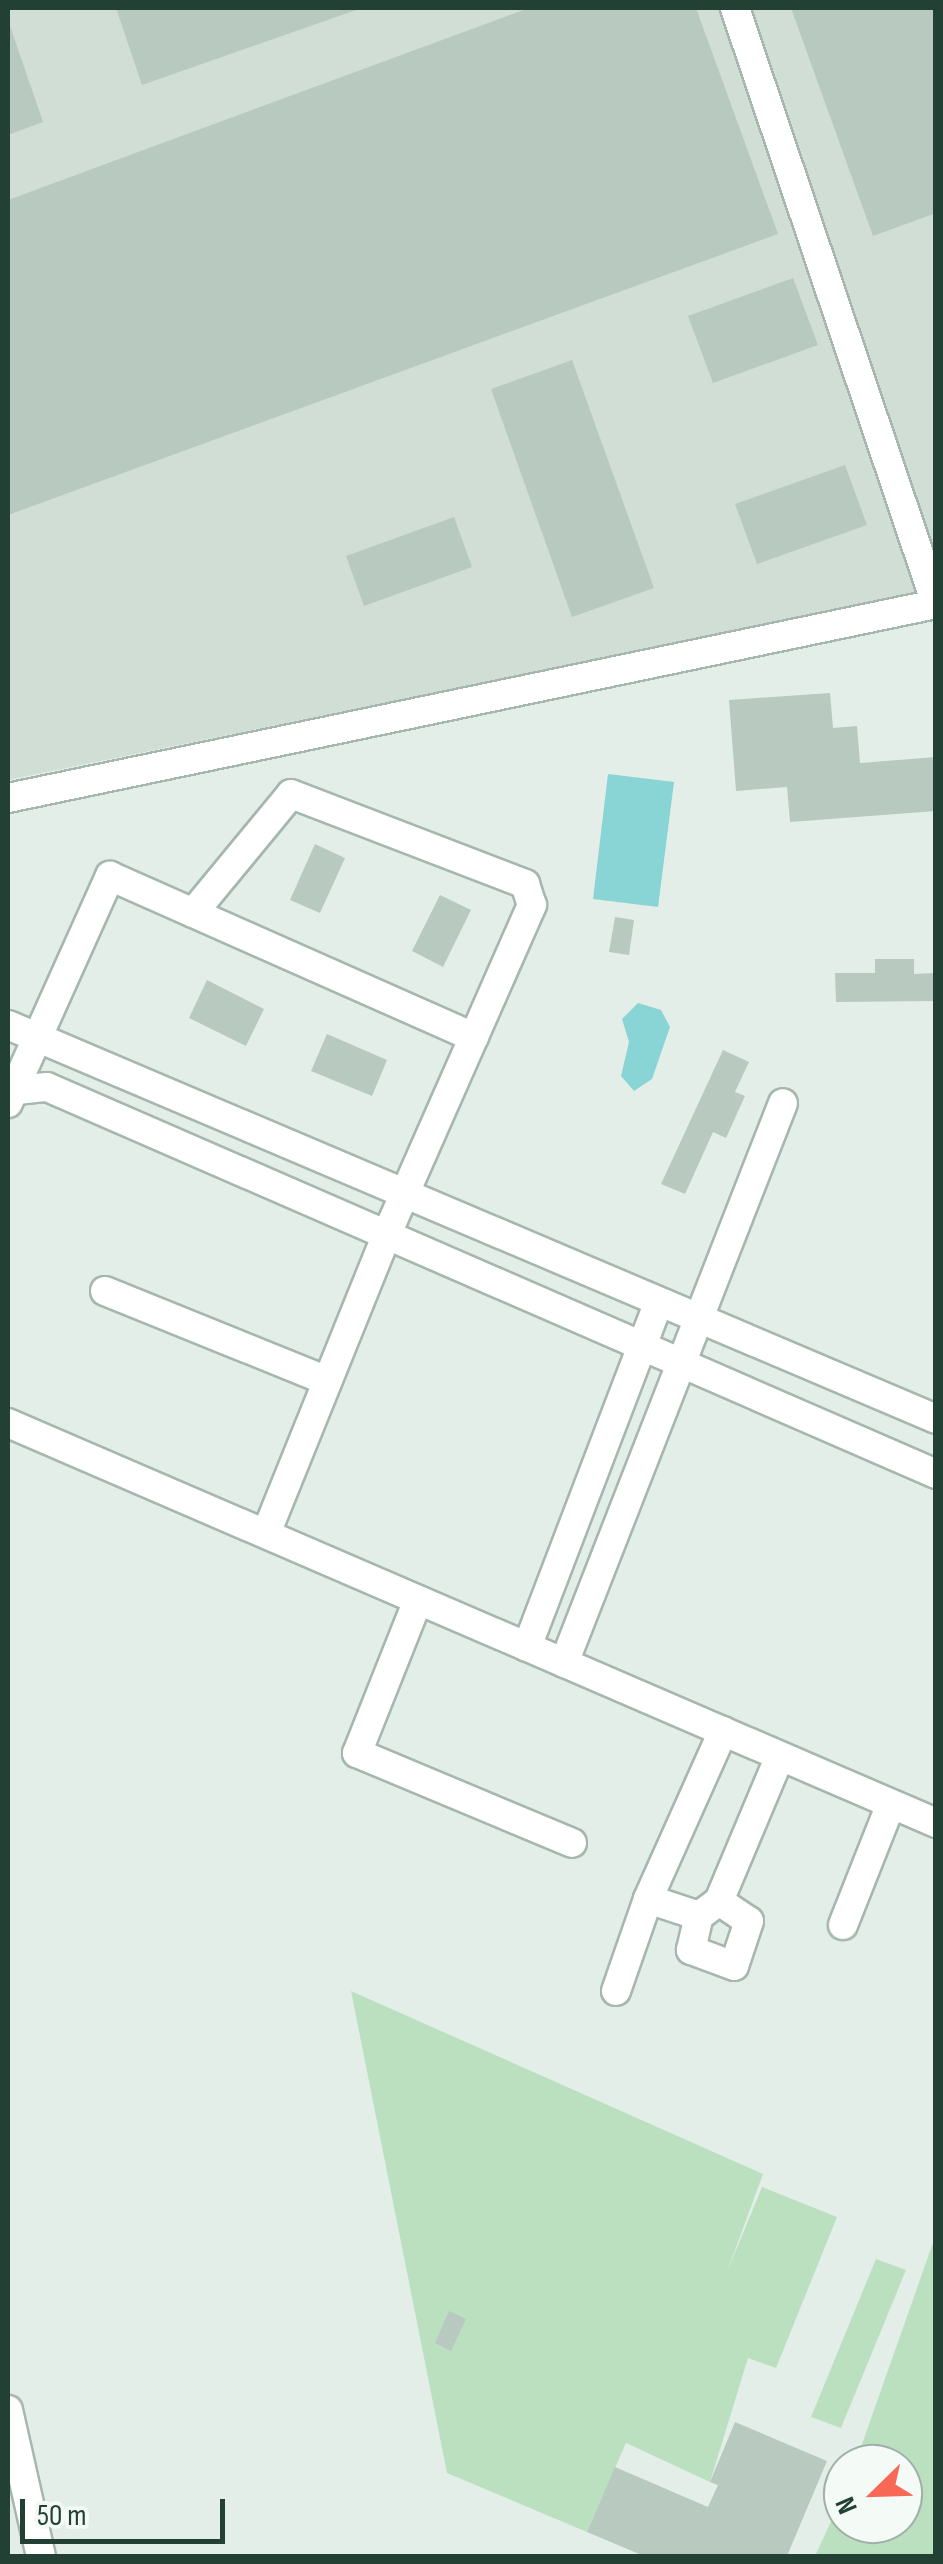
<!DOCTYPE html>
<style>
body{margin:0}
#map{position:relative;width:943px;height:2564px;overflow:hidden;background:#e3eee8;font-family:"Sofia Sans Condensed",sans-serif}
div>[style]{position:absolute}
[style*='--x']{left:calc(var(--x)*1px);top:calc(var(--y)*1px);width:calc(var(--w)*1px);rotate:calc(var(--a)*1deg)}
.built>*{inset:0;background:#d1ded6}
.green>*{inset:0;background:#bbe0c0}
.water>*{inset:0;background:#89d4d5}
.building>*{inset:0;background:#b8c9c0}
.roads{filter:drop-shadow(2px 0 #a5b7ae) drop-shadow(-2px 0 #a5b7ae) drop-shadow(0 2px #a5b7ae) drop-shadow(0 -2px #a5b7ae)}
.minor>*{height:28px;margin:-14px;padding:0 14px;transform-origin:14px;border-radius:14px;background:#fff}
span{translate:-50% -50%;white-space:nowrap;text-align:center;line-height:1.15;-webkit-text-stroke:8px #f4faf6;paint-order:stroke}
.frame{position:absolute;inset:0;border:10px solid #224134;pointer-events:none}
.north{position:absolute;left:823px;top:2444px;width:100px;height:100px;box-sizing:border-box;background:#f4faf6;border:2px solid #a0b0a8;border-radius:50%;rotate:247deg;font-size:28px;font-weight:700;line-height:40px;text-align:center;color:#224134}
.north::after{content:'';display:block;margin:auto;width:35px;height:45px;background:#f96756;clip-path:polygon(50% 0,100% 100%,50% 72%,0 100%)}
.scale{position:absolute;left:20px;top:2499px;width:205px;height:45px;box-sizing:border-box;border:5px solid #224134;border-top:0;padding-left:12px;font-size:30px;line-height:35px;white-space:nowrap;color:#224134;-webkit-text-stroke:8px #f4faf6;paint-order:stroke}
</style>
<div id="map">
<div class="built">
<i style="clip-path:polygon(8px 8px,935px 8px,935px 590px,8px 780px)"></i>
</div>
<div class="green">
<i style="clip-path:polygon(351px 1991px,763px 2174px,727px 2272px,762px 2187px,837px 2217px,776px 2368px,748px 2358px,710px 2482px,626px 2443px,587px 2532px,447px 2473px)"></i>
<i style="clip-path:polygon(935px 2237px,935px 2556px,815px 2556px,843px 2496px,843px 2524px,903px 2524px,903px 2464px,855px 2464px)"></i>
<i style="clip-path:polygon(876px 2259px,906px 2270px,841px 2428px,811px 2417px)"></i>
</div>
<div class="water">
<i style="clip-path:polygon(608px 774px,674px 782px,658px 907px,593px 899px)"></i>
<i style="clip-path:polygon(638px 1003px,661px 1010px,670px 1027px,652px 1079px,634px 1091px,621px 1076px,629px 1042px,622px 1019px)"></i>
</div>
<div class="building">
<i style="clip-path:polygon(116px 8px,362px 8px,142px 85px)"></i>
<i style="clip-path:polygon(529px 8px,696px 8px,778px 234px,8px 515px,8px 200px)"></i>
<i style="clip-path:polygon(791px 8px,936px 8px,936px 213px,873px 236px)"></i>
<i style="clip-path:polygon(8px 20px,43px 122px,8px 135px)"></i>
<i style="clip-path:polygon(793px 278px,818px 345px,713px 383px,688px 316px)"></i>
<i style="clip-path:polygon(572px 360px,654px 588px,572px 617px,491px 389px)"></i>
<i style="clip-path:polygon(845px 465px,867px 525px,757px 564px,735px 504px)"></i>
<i style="clip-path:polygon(454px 517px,472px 567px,364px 606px,346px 556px)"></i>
<i style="clip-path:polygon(830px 693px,833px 728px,857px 726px,860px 763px,936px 757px,936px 811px,790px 822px,787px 787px,736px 791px,729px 700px)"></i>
<i style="clip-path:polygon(315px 844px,345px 858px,320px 913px,290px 900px)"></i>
<i style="clip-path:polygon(440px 895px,471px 910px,443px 967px,412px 951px)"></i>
<i style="clip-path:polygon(615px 917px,634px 920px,629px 955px,609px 952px)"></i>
<i style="clip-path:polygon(875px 959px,914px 959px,914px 974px,936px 973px,936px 1001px,836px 1002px,835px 973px,875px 973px)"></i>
<i style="clip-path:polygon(207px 980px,264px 1009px,246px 1046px,189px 1018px)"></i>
<i style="clip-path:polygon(327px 1034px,387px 1060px,372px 1096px,311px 1071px)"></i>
<i style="clip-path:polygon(723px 1050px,749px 1062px,735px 1092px,745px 1096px,726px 1138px,713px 1132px,685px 1194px,661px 1184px)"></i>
<i style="clip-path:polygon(449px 2311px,466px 2319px,451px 2351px,435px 2343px)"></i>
<i style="clip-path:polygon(735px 2422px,827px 2461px,787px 2556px,644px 2556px,587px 2532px,615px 2467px,708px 2507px,718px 2485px,710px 2482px)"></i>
</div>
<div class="roads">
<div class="minor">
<i style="--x:8;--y:798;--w:948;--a:-11.81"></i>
<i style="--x:936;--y:604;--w:629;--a:-108.64"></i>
<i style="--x:193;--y:913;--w:154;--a:-50.5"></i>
<i style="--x:291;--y:794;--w:251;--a:21"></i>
<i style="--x:525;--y:884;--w:22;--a:72"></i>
<i style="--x:532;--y:905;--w:360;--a:113.8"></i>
<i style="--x:387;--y:1234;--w:323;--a:112"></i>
<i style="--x:8;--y:1025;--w:1008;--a:23"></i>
<i style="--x:8;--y:1091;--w:39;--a:-6"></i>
<i style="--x:47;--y:1087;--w:970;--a:23.52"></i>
<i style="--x:8;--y:1103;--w:249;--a:-65.8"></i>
<i style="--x:110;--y:876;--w:398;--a:23.9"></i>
<i style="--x:105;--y:1291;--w:240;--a:22"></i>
<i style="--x:8;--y:1423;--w:1011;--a:23.32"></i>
<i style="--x:418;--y:1600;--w:165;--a:111.7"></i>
<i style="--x:357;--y:1753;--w:233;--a:22.7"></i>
<i style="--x:527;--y:1647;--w:367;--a:-69.1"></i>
<i style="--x:564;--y:1663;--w:601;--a:-68.64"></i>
<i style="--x:648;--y:1899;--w:54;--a:18.4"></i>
<i style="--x:699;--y:1916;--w:25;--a:-37"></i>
<i style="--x:719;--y:1901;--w:36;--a:34"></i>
<i style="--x:749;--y:1921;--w:47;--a:108.4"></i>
<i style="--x:734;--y:1966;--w:46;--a:-159.6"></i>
<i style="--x:691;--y:1950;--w:35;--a:-77"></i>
<i style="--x:719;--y:1901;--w:157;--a:-67.2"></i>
<i style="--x:843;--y:1925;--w:130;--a:-68.4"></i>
<i style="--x:616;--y:1991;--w:97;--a:-70.8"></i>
<i style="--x:648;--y:1899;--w:184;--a:-65.9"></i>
<i style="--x:8;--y:2410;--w:150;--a:77.3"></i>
</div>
</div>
<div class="frame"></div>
<div class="north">N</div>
<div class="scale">50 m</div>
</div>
